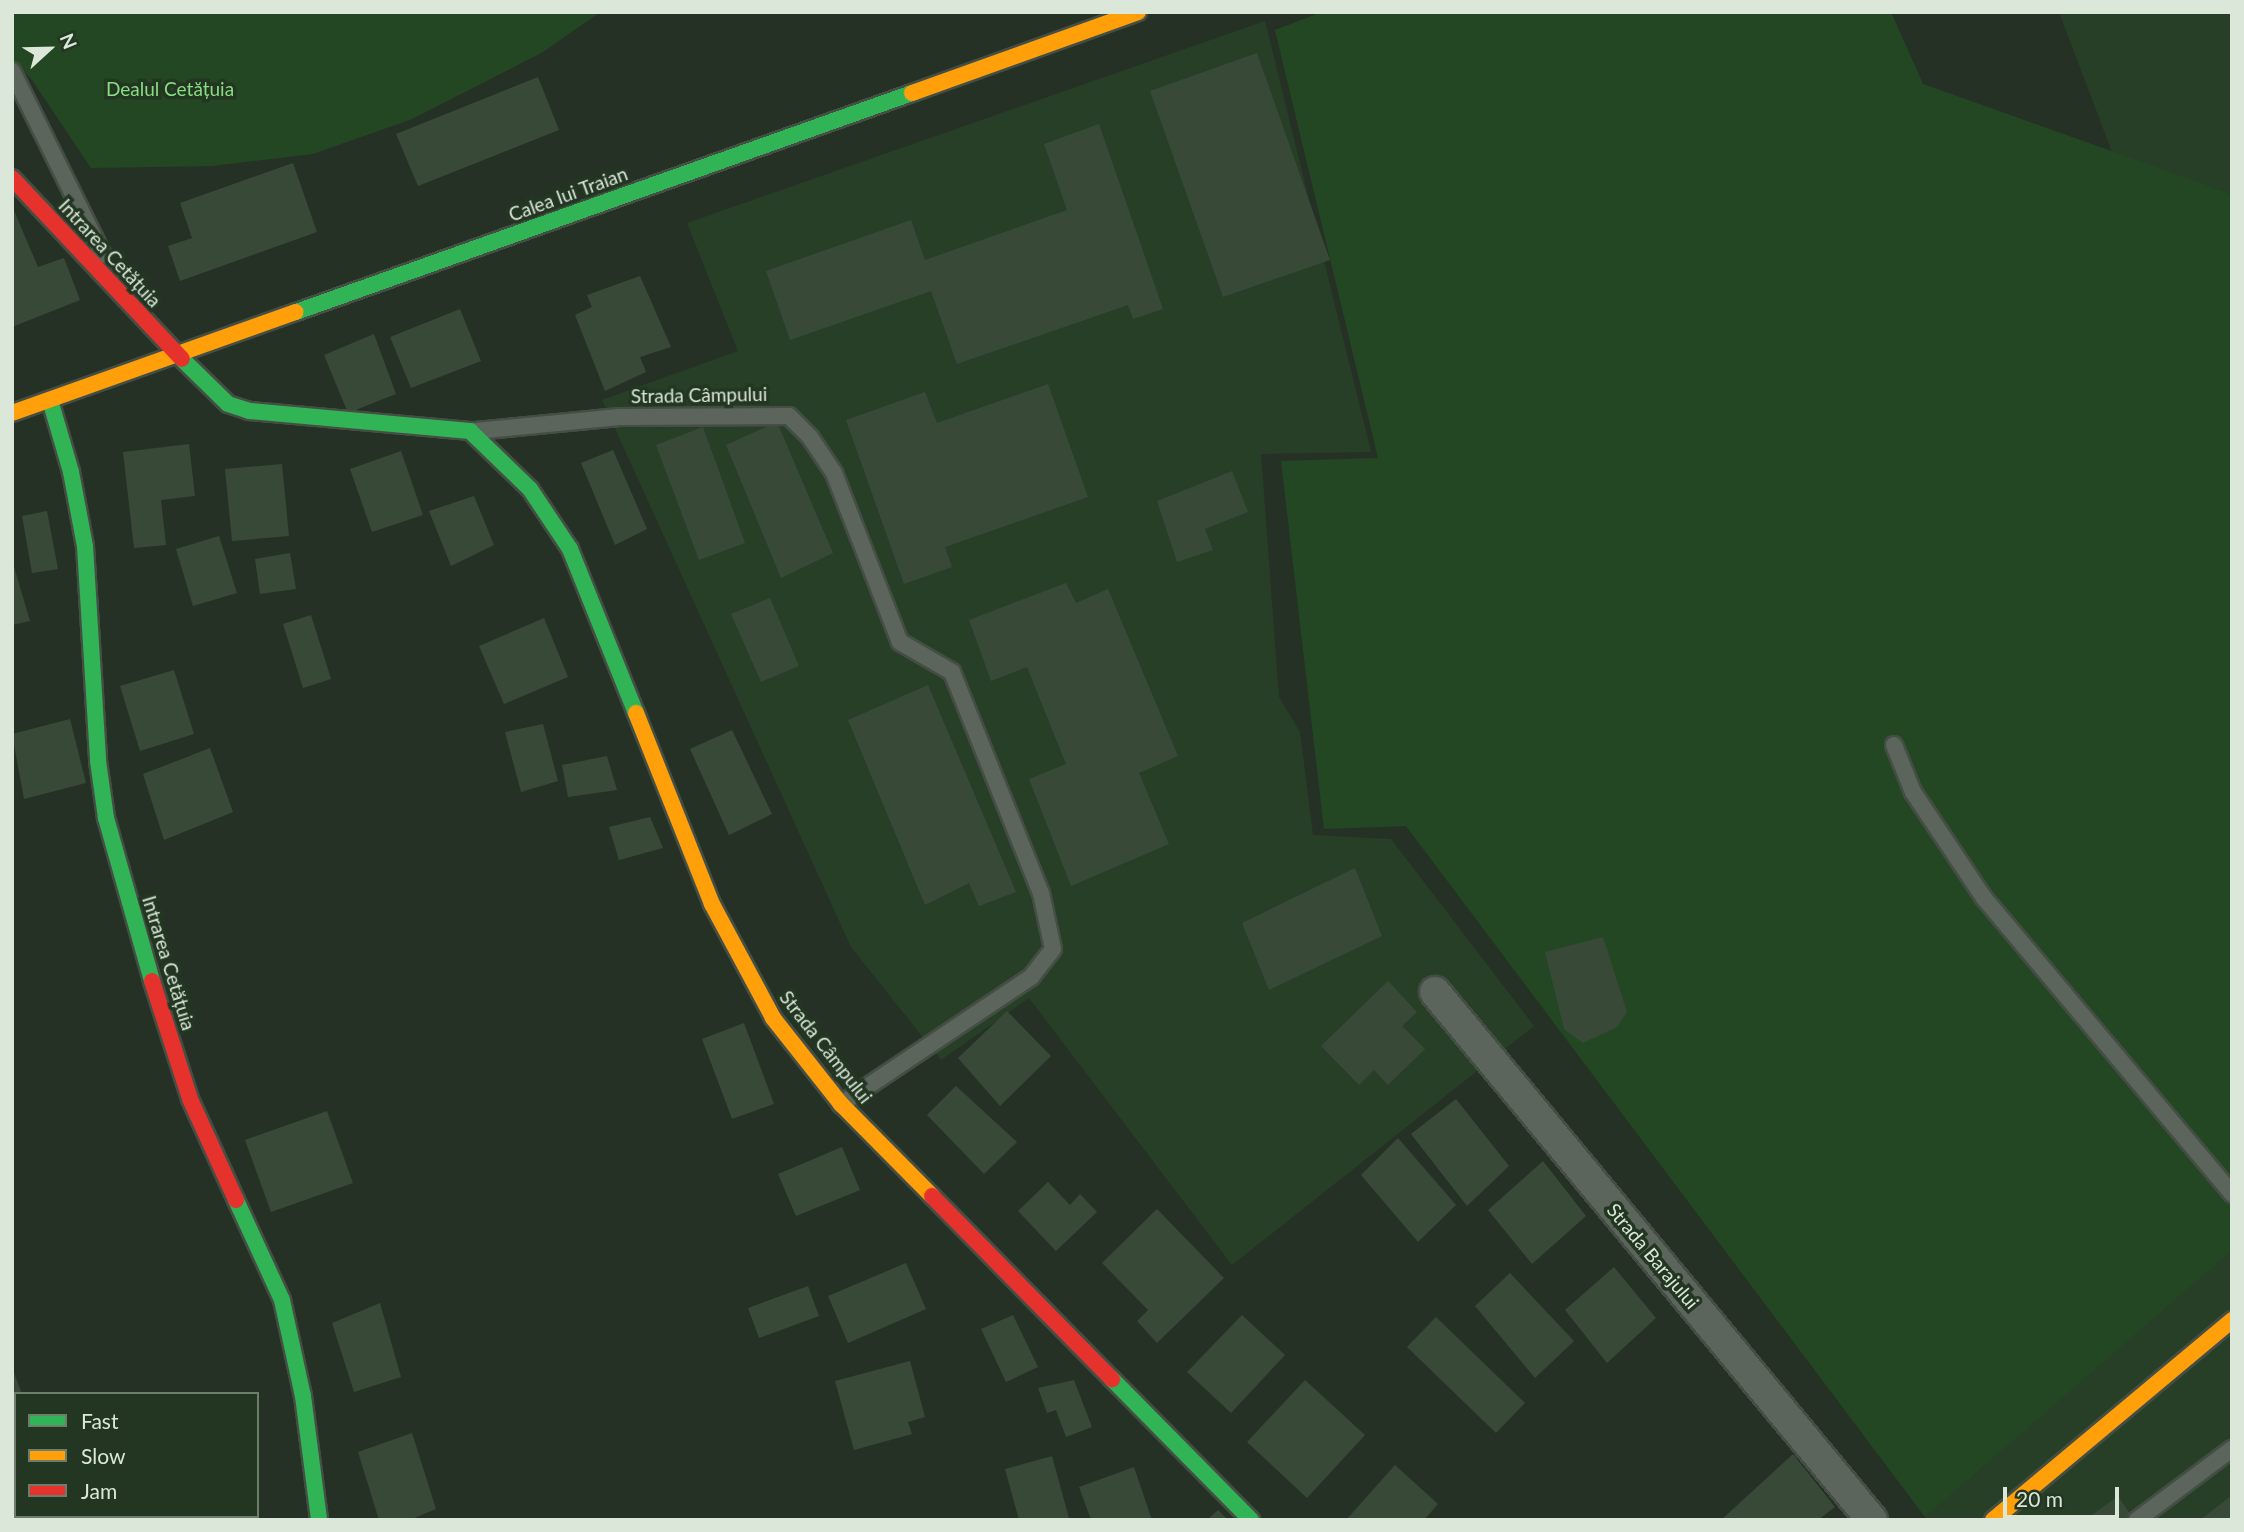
<!DOCTYPE html>
<meta charset="utf-8">
<style>
body{margin:0}
#map{position:relative;width:2244px;height:1532px;overflow:hidden;background:#263126;font-family:Lato,sans-serif}
div>[style]{position:absolute}
[style*='--x']{left:calc(var(--x)*1px);top:calc(var(--y)*1px);width:calc(var(--w)*1px);rotate:calc(var(--a)*1deg)}
.built>*{inset:0;background:#283f27}
.green>*{inset:0;background:#244723}
.building>*{inset:0;background:#384938}
.roads{filter:drop-shadow(2px 0 #444e44) drop-shadow(-2px 0 #444e44) drop-shadow(0 2px #444e44) drop-shadow(0 -2px #444e44)}
.lane>*{height:16px;margin:-8px;padding:0 8px;transform-origin:8px;border-radius:8px;background:#5c655c}
.street>*{height:30px;margin:-15px;padding:0 15px;transform-origin:15px;border-radius:15px;background:#5c655c}
.fast>*{height:16px;margin:-8px;padding:0 8px;transform-origin:8px;border-radius:8px;background:#30b455}
.slow>*{height:16px;margin:-8px;padding:0 8px;transform-origin:8px;border-radius:8px;background:#ff9f0a}
.jam>*{height:16px;margin:-8px;padding:0 8px;transform-origin:8px;border-radius:8px;background:#e5322d}
span{translate:-50% -50%;white-space:nowrap;text-align:center;line-height:1.15;-webkit-text-stroke:7px #223621;paint-order:stroke}
.park-label{font-size:19px;color:#88dd83}
.street-label{font-size:19px;color:#dae7d9}
.frame{position:absolute;inset:0;border:14px solid #dae7d9;pointer-events:none}
.legend{position:absolute;left:14px;top:1392px;width:245px;height:126px;box-sizing:border-box;background:#223621;border:2px solid #6c7d6b;margin:0;padding:9px 12px;list-style:none;font-size:21px;color:#dae7d9}
.legend li{display:flex;align-items:center;gap:14px;height:35px}
.legend b{width:35px;border:2px solid #6c7d6b}
.north{position:absolute;left:14px;top:14px;width:70px;height:70px;-webkit-text-stroke:5px #223621;paint-order:stroke;rotate:68deg;font-size:19px;font-weight:700;line-height:28px;text-align:center;color:#dae7d9}
.north::after{content:'';display:block;margin:auto;width:24px;height:32px;background:#dae7d9;clip-path:polygon(50% 0,100% 100%,50% 72%,0 100%)}
.scale{position:absolute;left:2003px;top:1487px;width:116px;height:32px;box-sizing:border-box;border:4px solid #dae7d9;border-top:0;padding-left:9px;font-size:21px;line-height:24px;white-space:nowrap;color:#dae7d9;-webkit-text-stroke:5px #223621;paint-order:stroke}
</style>
<div id="map">
<div class="built">
<i style="clip-path:polygon(2059px 12px,2232px 12px,2232px 194px,2112px 152px)"></i>
<i style="clip-path:polygon(1265px 21px,1371px 452px,1261px 454px,1279px 697px,1300px 732px,1313px 835px,1391px 839px,1534px 1026px,1232px 1265px,1029px 998px,941px 1060px,851px 947px,602px 400px,738px 351px,687px 223px)"></i>
<i style="clip-path:polygon(2232px 1242px,2232px 1520px,1926px 1520px,1925px 1517px)"></i>
</div>
<div class="green">
<i style="clip-path:polygon(12px 12px,600px 12px,543px 52px,412px 119px,313px 154px,212px 166px,91px 168px,32px 80px,12px 59px)"></i>
<i style="clip-path:polygon(1322px 12px,1891px 12px,1923px 84px,2232px 194px,2232px 1250px,1925px 1517px,1406px 826px,1324px 829px,1281px 461px,1378px 458px,1275px 30px)"></i>
</div>
<div class="building">
<i style="clip-path:polygon(1257px 53px,1330px 260px,1223px 297px,1150px 91px)"></i>
<i style="clip-path:polygon(538px 77px,559px 130px,418px 186px,396px 134px)"></i>
<i style="clip-path:polygon(1099px 124px,1163px 309px,1133px 319px,1128px 305px,957px 364px,931px 291px,790px 340px,766px 271px,911px 220px,925px 260px,1067px 210px,1044px 144px)"></i>
<i style="clip-path:polygon(293px 163px,317px 232px,180px 281px,168px 246px,192px 238px,180px 203px)"></i>
<i style="clip-path:polygon(12px 206px,38px 267px,64px 258px,80px 300px,12px 327px)"></i>
<i style="clip-path:polygon(640px 276px,671px 347px,640px 357px,646px 372px,605px 391px,575px 315px,592px 307px,587px 295px)"></i>
<i style="clip-path:polygon(460px 309px,481px 361px,411px 388px,390px 337px)"></i>
<i style="clip-path:polygon(374px 334px,396px 394px,348px 413px,324px 355px)"></i>
<i style="clip-path:polygon(1048px 384px,1088px 497px,945px 547px,952px 567px,904px 584px,846px 420px,925px 392px,937px 423px)"></i>
<i style="clip-path:polygon(777px 422px,833px 553px,781px 578px,726px 445px)"></i>
<i style="clip-path:polygon(703px 427px,745px 543px,699px 560px,656px 445px)"></i>
<i style="clip-path:polygon(189px 444px,195px 496px,161px 500px,166px 545px,134px 548px,123px 452px)"></i>
<i style="clip-path:polygon(613px 450px,647px 529px,615px 545px,581px 463px)"></i>
<i style="clip-path:polygon(401px 451px,423px 515px,372px 532px,350px 469px)"></i>
<i style="clip-path:polygon(282px 464px,289px 536px,232px 541px,225px 469px)"></i>
<i style="clip-path:polygon(1232px 471px,1248px 512px,1205px 529px,1213px 550px,1177px 562px,1157px 501px)"></i>
<i style="clip-path:polygon(474px 496px,494px 545px,451px 566px,429px 511px)"></i>
<i style="clip-path:polygon(47px 511px,58px 569px,32px 573px,22px 516px)"></i>
<i style="clip-path:polygon(219px 536px,237px 593px,193px 606px,176px 549px)"></i>
<i style="clip-path:polygon(290px 553px,296px 589px,260px 594px,255px 559px)"></i>
<i style="clip-path:polygon(12px 560px,30px 621px,12px 625px)"></i>
<i style="clip-path:polygon(1066px 583px,1076px 603px,1108px 589px,1178px 756px,1139px 773px,1169px 844px,1071px 886px,1029px 779px,1066px 764px,1027px 667px,991px 681px,969px 620px)"></i>
<i style="clip-path:polygon(770px 598px,799px 666px,761px 682px,731px 614px)"></i>
<i style="clip-path:polygon(311px 615px,331px 679px,303px 688px,283px 624px)"></i>
<i style="clip-path:polygon(544px 618px,568px 677px,504px 704px,479px 646px)"></i>
<i style="clip-path:polygon(174px 670px,194px 734px,140px 751px,120px 686px)"></i>
<i style="clip-path:polygon(928px 685px,1016px 892px,979px 906px,969px 883px,925px 905px,848px 720px)"></i>
<i style="clip-path:polygon(70px 719px,86px 783px,24px 799px,12px 734px)"></i>
<i style="clip-path:polygon(543px 724px,558px 781px,521px 792px,505px 732px)"></i>
<i style="clip-path:polygon(732px 730px,772px 814px,729px 835px,690px 749px)"></i>
<i style="clip-path:polygon(210px 748px,233px 812px,164px 840px,143px 774px)"></i>
<i style="clip-path:polygon(607px 756px,617px 790px,568px 797px,562px 765px)"></i>
<i style="clip-path:polygon(650px 817px,663px 848px,619px 860px,609px 827px)"></i>
<i style="clip-path:polygon(1355px 868px,1382px 936px,1269px 990px,1242px 923px)"></i>
<i style="clip-path:polygon(1603px 937px,1627px 1012px,1617px 1027px,1583px 1043px,1564px 1029px,1545px 952px)"></i>
<i style="clip-path:polygon(1388px 981px,1417px 1012px,1402px 1026px,1425px 1049px,1388px 1085px,1374px 1070px,1359px 1085px,1321px 1046px)"></i>
<i style="clip-path:polygon(1007px 1011px,1051px 1056px,1000px 1106px,958px 1058px)"></i>
<i style="clip-path:polygon(744px 1023px,774px 1104px,732px 1119px,702px 1039px)"></i>
<i style="clip-path:polygon(956px 1086px,1017px 1142px,984px 1174px,927px 1115px)"></i>
<i style="clip-path:polygon(1456px 1099px,1509px 1166px,1467px 1206px,1411px 1134px)"></i>
<i style="clip-path:polygon(327px 1111px,353px 1183px,271px 1212px,245px 1140px)"></i>
<i style="clip-path:polygon(1398px 1138px,1456px 1205px,1418px 1242px,1361px 1175px)"></i>
<i style="clip-path:polygon(842px 1147px,860px 1190px,796px 1216px,778px 1174px)"></i>
<i style="clip-path:polygon(1543px 1161px,1586px 1216px,1532px 1264px,1488px 1210px)"></i>
<i style="clip-path:polygon(1048px 1182px,1070px 1205px,1080px 1194px,1097px 1212px,1056px 1251px,1018px 1211px)"></i>
<i style="clip-path:polygon(1157px 1209px,1224px 1278px,1157px 1343px,1137px 1321px,1148px 1310px,1102px 1263px)"></i>
<i style="clip-path:polygon(906px 1263px,926px 1309px,848px 1343px,828px 1296px)"></i>
<i style="clip-path:polygon(1614px 1267px,1656px 1318px,1607px 1363px,1565px 1310px)"></i>
<i style="clip-path:polygon(1510px 1273px,1574px 1341px,1535px 1378px,1475px 1306px)"></i>
<i style="clip-path:polygon(808px 1286px,819px 1316px,759px 1338px,748px 1308px)"></i>
<i style="clip-path:polygon(380px 1303px,401px 1377px,354px 1392px,332px 1323px)"></i>
<i style="clip-path:polygon(1013px 1315px,1038px 1367px,1006px 1382px,981px 1329px)"></i>
<i style="clip-path:polygon(1242px 1315px,1285px 1355px,1231px 1413px,1187px 1372px)"></i>
<i style="clip-path:polygon(1436px 1317px,1525px 1403px,1496px 1433px,1407px 1347px)"></i>
<i style="clip-path:polygon(910px 1361px,925px 1417px,908px 1422px,912px 1434px,854px 1450px,835px 1381px)"></i>
<i style="clip-path:polygon(13px 1370px,22px 1394px,16px 1394px,16px 1516px,33px 1516px,25px 1520px,16px 1520px,12px 1509px)"></i>
<i style="clip-path:polygon(1074px 1380px,1092px 1427px,1066px 1437px,1056px 1410px,1047px 1413px,1038px 1388px)"></i>
<i style="clip-path:polygon(1305px 1380px,1365px 1435px,1307px 1498px,1247px 1442px)"></i>
<i style="clip-path:polygon(412px 1433px,436px 1509px,410px 1520px,379px 1520px,358px 1452px)"></i>
<i style="clip-path:polygon(1793px 1454px,1835px 1507px,1818px 1520px,1721px 1520px)"></i>
<i style="clip-path:polygon(1052px 1456px,1069px 1518px,1019px 1520px,1005px 1469px)"></i>
<i style="clip-path:polygon(1395px 1465px,1438px 1504px,1424px 1520px,1346px 1520px)"></i>
<i style="clip-path:polygon(1134px 1467px,1152px 1520px,1091px 1520px,1079px 1487px)"></i>
<i style="clip-path:polygon(2232px 1495px,2232px 1520px,2200px 1520px)"></i>
<i style="clip-path:polygon(2118px 1496px,2134px 1520px,2085px 1520px)"></i>
<i style="clip-path:polygon(1218px 1510px,1228px 1520px,1207px 1520px)"></i>
</div>
<div class="roads">
<div class="lane">
<i style="--x:12;--y:71;--w:205;--a:63.7"></i>
<i style="--x:476;--y:431;--w:144;--a:-5.6"></i>
<i style="--x:619;--y:417;--w:170;--a:-0.3"></i>
<i style="--x:789;--y:416;--w:30;--a:45"></i>
<i style="--x:810;--y:437;--w:43;--a:56.3"></i>
<i style="--x:834;--y:473;--w:181;--a:68.7"></i>
<i style="--x:900;--y:642;--w:60;--a:30"></i>
<i style="--x:952;--y:672;--w:238;--a:68.1"></i>
<i style="--x:1041;--y:893;--w:57;--a:77.9"></i>
<i style="--x:1053;--y:949;--w:36;--a:128"></i>
<i style="--x:1031;--y:977;--w:229;--a:146.2"></i>
<i style="--x:1894;--y:745;--w:51;--a:68"></i>
<i style="--x:1913;--y:792;--w:128;--a:56.2"></i>
<i style="--x:1984;--y:898;--w:386;--a:50"></i>
<i style="--x:2137;--y:1520;--w:119;--a:-36.8"></i>
</div>
<div class="street">
<i style="--x:1435;--y:992;--w:685;--a:50.39"></i>
</div>
<div class="fast">
<i style="--x:296;--y:312;--w:654;--a:-19.57"></i>
<i style="--x:182;--y:359;--w:64;--a:44.4"></i>
<i style="--x:228;--y:404;--w:23;--a:18"></i>
<i style="--x:250;--y:411;--w:221;--a:5.2"></i>
<i style="--x:470;--y:431;--w:83;--a:44"></i>
<i style="--x:530;--y:489;--w:72;--a:56.3"></i>
<i style="--x:570;--y:549;--w:177;--a:68.1"></i>
<i style="--x:50;--y:400;--w:75;--a:73.7"></i>
<i style="--x:71;--y:472;--w:75;--a:79.3"></i>
<i style="--x:85;--y:546;--w:215;--a:86.5"></i>
<i style="--x:98;--y:761;--w:58;--a:82"></i>
<i style="--x:106;--y:818;--w:169;--a:74.2"></i>
<i style="--x:236;--y:1200;--w:110;--a:65.3"></i>
<i style="--x:282;--y:1300;--w:98;--a:77.7"></i>
<i style="--x:303;--y:1396;--w:125;--a:82.6"></i>
<i style="--x:1112;--y:1379;--w:198;--a:45.4"></i>
</div>
<div class="slow">
<i style="--x:912;--y:93;--w:240;--a:-19.7"></i>
<i style="--x:12;--y:413;--w:301;--a:-19.6"></i>
<i style="--x:636;--y:713;--w:206;--a:68.3"></i>
<i style="--x:712;--y:904;--w:129;--a:61.8"></i>
<i style="--x:773;--y:1018;--w:110;--a:51.7"></i>
<i style="--x:841;--y:1104;--w:129;--a:45.3"></i>
<i style="--x:1993;--y:1520;--w:312;--a:-39.9"></i>
</div>
<div class="jam">
<i style="--x:12;--y:178;--w:248;--a:46.8"></i>
<i style="--x:152;--y:981;--w:124;--a:72.1"></i>
<i style="--x:190;--y:1099;--w:111;--a:65.5"></i>
<i style="--x:932;--y:1196;--w:257;--a:45.5"></i>
</div>
</div>
<div class="park-label">
<span style="left:170px;top:89px">Dealul Cetățuia</span>
</div>
<div class="street-label">
<span style="left:568px;top:194px;rotate:-20deg">Calea lui Traian</span>
<span style="left:110px;top:253px;rotate:47deg">Intrarea Cetățuia</span>
<span style="left:699px;top:395px;rotate:-1deg">Strada Câmpului</span>
<span style="left:169px;top:963px;rotate:73deg">Intrarea Cetățuia</span>
<span style="left:826px;top:1047px;rotate:52deg">Strada Câmpului</span>
<span style="left:1653px;top:1256px;rotate:50deg">Strada Barajului</span>
</div>
<div class="frame"></div>
<ul class="legend">
<li><b style="height:9px;background:#30b455"></b>Fast</li>
<li><b style="height:9px;background:#ff9f0a"></b>Slow</li>
<li><b style="height:9px;background:#e5322d"></b>Jam</li>
</ul>
<div class="north">N</div>
<div class="scale">20 m</div>
</div>
